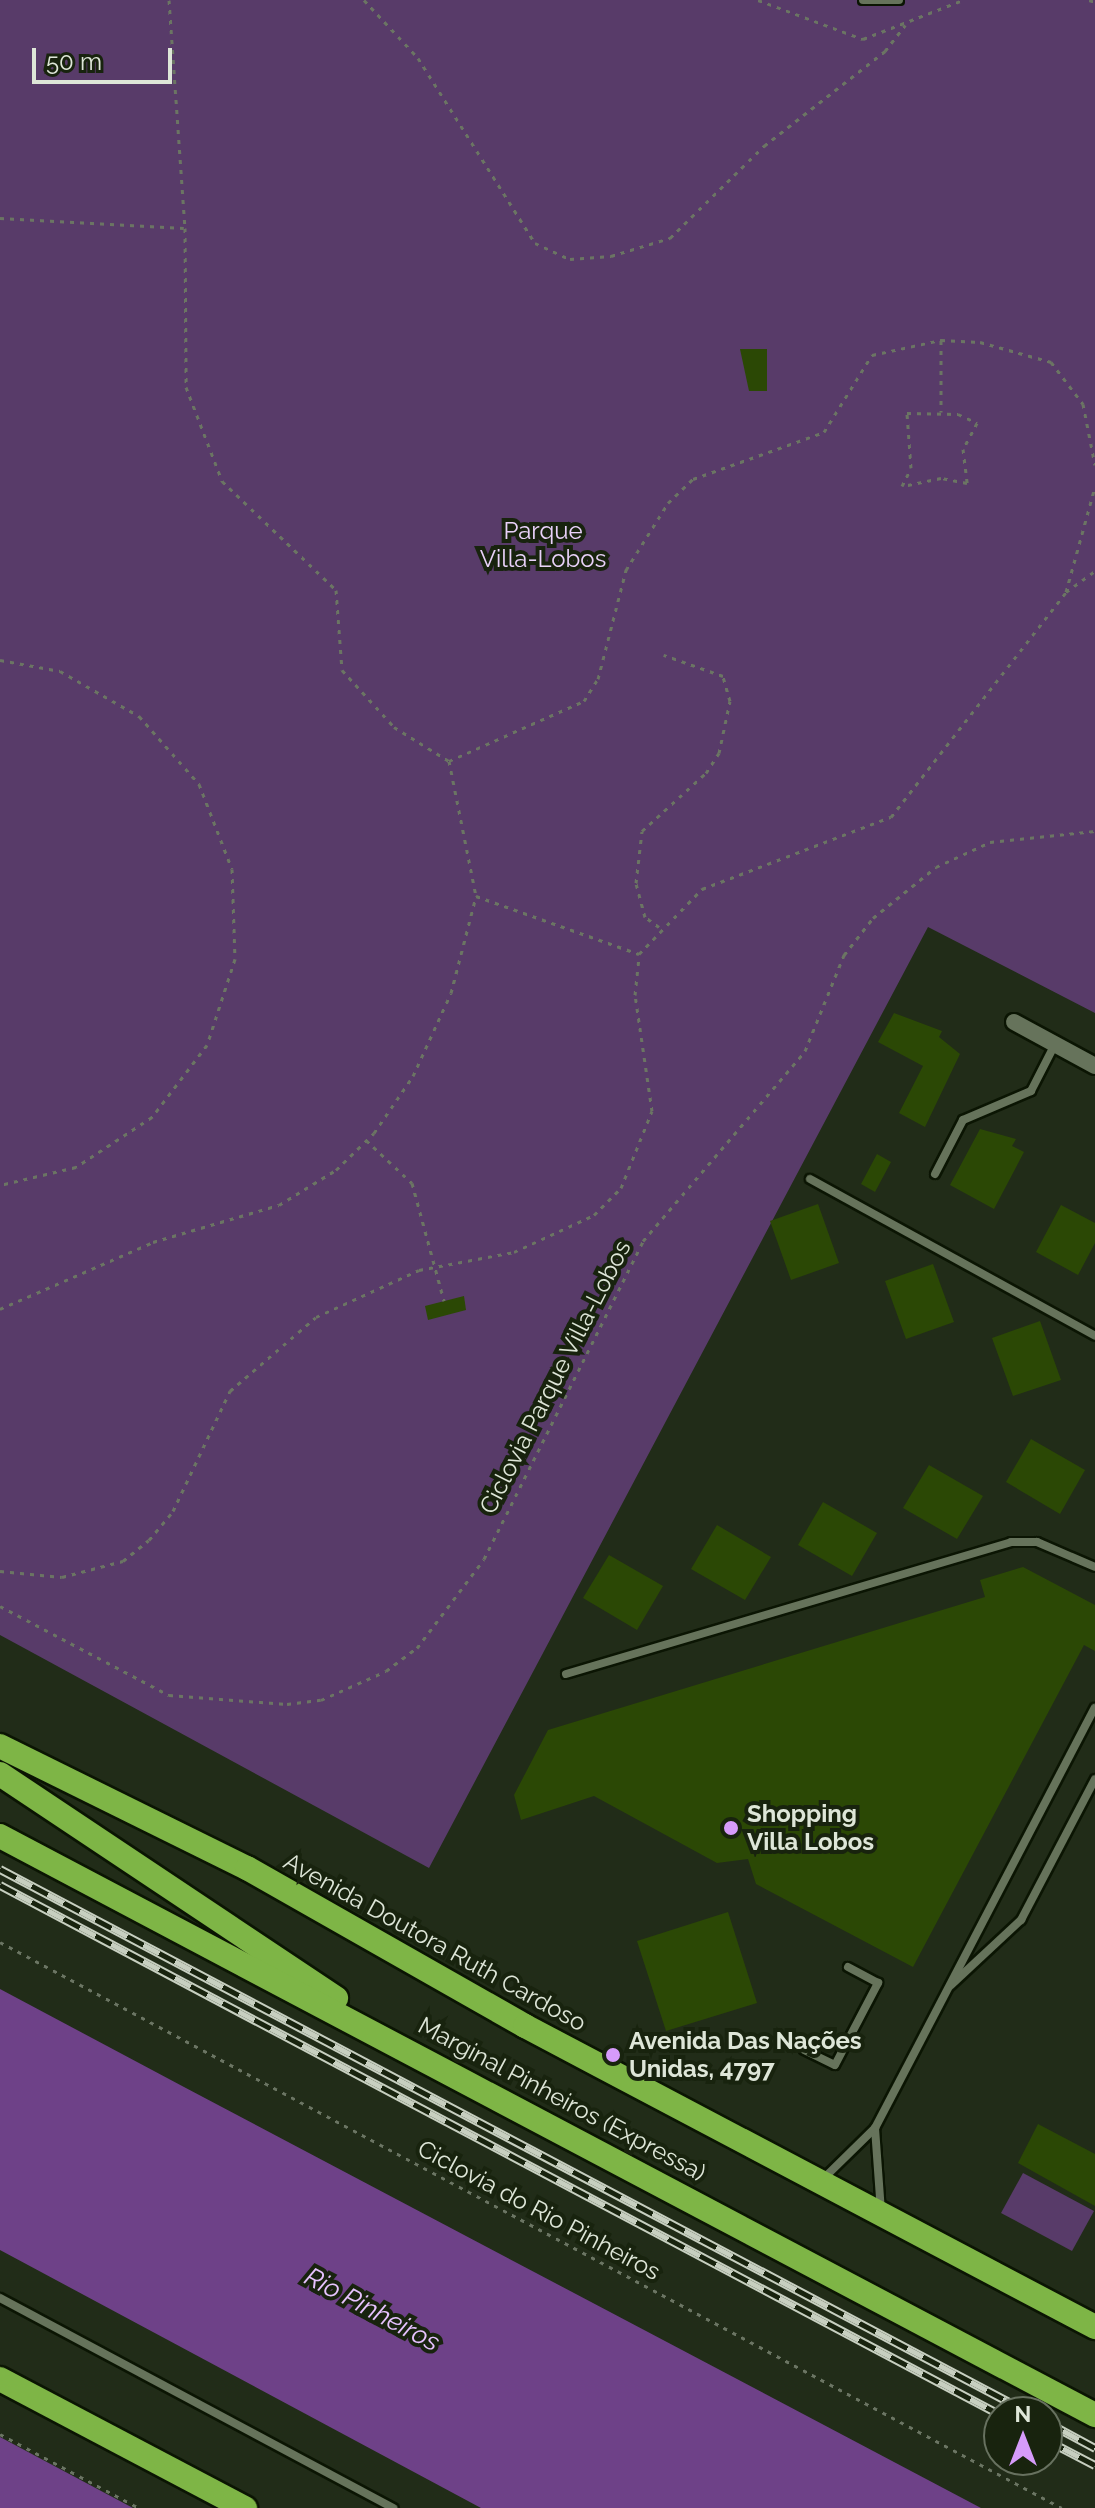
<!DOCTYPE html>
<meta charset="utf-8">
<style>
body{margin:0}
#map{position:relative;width:1095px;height:2508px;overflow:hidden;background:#212c18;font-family:Raleway,sans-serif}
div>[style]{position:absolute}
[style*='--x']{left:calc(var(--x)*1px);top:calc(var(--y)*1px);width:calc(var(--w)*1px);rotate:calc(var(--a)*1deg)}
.green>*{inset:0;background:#583b69}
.water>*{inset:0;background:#6e4188}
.building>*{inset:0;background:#2b4805}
.path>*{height:3px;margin-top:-1.5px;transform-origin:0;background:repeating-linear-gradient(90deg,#6b7563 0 4px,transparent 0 10px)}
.roads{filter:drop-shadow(2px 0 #0b1503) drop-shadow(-2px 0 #0b1503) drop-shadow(0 2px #0b1503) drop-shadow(0 -2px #0b1503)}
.lane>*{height:8px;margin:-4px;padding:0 4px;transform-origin:4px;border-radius:4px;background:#66735b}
.street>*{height:16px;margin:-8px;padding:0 8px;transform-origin:8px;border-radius:8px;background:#66735b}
.highway>*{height:24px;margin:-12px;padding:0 12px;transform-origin:12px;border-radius:12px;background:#7eb546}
.rail>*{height:9px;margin-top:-4.5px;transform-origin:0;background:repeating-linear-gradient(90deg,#18230e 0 18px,#c7cfc0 0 36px);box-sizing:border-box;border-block:2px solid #c7cfc0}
.dots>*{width:22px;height:22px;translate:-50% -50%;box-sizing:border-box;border:4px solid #18230e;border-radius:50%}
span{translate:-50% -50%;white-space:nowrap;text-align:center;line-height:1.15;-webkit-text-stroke:8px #18230e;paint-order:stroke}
.park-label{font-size:24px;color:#ead2fa}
.street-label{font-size:24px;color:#dee6d8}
.poi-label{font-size:24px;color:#dee6d8;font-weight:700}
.left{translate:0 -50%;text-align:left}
.water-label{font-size:26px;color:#e7c3ff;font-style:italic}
.north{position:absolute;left:983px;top:2396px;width:80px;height:80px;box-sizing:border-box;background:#18230e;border:2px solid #67715f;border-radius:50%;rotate:0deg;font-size:22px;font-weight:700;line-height:32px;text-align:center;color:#dee6d8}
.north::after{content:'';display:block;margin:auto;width:28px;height:36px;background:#d69bfa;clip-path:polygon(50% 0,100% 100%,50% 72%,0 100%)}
.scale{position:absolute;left:32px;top:48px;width:140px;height:36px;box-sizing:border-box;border:4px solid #dee6d8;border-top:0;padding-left:10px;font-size:24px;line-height:28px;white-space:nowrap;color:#dee6d8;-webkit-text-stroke:6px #18230e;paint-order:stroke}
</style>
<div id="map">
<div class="green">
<i style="clip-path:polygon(0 0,1095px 0,1095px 1013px,928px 927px,429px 1868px,0 1635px)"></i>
<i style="clip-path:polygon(1023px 2173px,1094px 2211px,1072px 2251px,1001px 2213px)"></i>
</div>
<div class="water">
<i style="clip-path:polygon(0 1989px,184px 2087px,981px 2508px,481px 2508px,0 2250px)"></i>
<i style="clip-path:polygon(0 2437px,133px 2508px,0 2508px)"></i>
</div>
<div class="building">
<i style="clip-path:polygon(740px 349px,767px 349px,767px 391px,749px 391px)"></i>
<i style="clip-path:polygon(894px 1013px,942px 1031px,939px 1037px,960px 1054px,925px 1127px,899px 1113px,923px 1066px,878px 1042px)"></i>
<i style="clip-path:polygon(980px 1129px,1016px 1139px,1012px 1146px,1024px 1152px,994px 1209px,950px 1185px)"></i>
<i style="clip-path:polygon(877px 1154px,891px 1162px,875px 1192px,861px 1184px)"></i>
<i style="clip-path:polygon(818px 1204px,839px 1263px,791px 1280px,770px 1221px)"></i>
<i style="clip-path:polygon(1061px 1205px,1095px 1223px,1095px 1243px,1078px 1275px,1036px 1252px)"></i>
<i style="clip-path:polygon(933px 1264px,954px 1322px,906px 1339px,885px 1281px)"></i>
<i style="clip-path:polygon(464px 1296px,466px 1310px,428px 1320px,425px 1306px)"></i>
<i style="clip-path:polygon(1040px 1321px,1061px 1380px,1013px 1396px,992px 1338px)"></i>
<i style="clip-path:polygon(1031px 1439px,1085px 1470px,1060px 1514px,1006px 1482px)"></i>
<i style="clip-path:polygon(929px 1465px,983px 1496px,957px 1539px,903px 1508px)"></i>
<i style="clip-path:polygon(823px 1502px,877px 1533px,852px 1576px,798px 1545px)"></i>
<i style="clip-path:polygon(717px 1525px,771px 1557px,745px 1600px,691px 1569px)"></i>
<i style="clip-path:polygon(609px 1555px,663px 1586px,637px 1630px,583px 1598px)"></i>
<i style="clip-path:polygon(1023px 1567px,1095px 1605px,1095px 1651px,1084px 1645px,913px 1967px,756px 1884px,748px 1859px,717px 1863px,594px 1796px,521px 1820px,514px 1795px,548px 1730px,985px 1597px,980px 1580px)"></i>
<i style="clip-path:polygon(728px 1912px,757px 2003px,666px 2031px,637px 1941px)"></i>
<i style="clip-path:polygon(1038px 2124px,1095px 2154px,1095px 2206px,1018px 2163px)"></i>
</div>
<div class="path">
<i style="--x:169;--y:0;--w:229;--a:86"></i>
<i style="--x:185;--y:228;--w:159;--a:89.6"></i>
<i style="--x:186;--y:387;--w:101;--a:69"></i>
<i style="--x:222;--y:481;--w:158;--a:43.7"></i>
<i style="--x:336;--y:590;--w:80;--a:85.7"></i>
<i style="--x:342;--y:670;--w:77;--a:47.6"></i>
<i style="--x:394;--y:727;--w:65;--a:31.7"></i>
<i style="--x:449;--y:761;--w:138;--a:78.7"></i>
<i style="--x:476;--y:896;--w:173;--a:19.6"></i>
<i style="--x:639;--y:954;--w:91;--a:-45.9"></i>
<i style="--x:702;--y:889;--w:202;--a:-20.9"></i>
<i style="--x:891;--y:817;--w:285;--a:-52.1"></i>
<i style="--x:1066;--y:592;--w:36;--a:-36"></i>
<i style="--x:364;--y:0;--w:79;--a:47"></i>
<i style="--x:418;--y:58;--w:219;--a:57.7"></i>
<i style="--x:535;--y:243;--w:38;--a:25"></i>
<i style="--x:570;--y:259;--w:41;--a:-4.2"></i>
<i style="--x:611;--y:256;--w:62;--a:-17"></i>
<i style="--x:670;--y:238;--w:132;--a:-44.4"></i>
<i style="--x:764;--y:146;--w:154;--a:-38.1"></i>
<i style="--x:885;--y:51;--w:33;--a:-52"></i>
<i style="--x:758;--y:0;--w:112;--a:20.4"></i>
<i style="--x:863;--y:39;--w:107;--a:-21.3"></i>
<i style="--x:1089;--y:0;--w:6;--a:18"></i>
<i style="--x:0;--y:218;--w:184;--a:3.1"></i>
<i style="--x:941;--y:340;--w:72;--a:90"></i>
<i style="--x:907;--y:413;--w:51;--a:1.1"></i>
<i style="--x:958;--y:414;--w:21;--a:25"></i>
<i style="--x:977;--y:423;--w:30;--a:118"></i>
<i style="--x:963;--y:449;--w:34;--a:83"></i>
<i style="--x:967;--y:483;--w:26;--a:-169"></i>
<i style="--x:941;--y:478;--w:40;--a:168"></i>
<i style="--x:902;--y:486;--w:20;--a:-63"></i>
<i style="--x:911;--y:468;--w:55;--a:-94.2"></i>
<i style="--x:1066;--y:592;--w:109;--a:-74.6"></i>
<i style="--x:0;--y:660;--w:61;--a:10.4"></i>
<i style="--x:60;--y:671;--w:91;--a:29.7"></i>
<i style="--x:139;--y:716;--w:91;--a:48.6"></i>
<i style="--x:199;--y:784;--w:91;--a:68.8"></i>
<i style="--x:232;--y:869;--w:90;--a:88.1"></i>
<i style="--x:235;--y:959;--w:90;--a:108"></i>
<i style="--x:207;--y:1045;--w:91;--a:127.4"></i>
<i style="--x:152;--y:1117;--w:91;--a:146.7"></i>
<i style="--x:76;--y:1167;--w:78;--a:166.7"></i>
<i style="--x:449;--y:761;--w:148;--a:-24"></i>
<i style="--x:584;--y:701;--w:26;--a:-58"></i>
<i style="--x:598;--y:679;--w:113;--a:-75.6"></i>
<i style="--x:626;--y:570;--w:79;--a:-57.9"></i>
<i style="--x:668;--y:503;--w:35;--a:-44"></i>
<i style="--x:693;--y:479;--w:139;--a:-19.7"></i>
<i style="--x:824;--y:432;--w:91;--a:-58.1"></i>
<i style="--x:872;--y:355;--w:71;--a:-12.3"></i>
<i style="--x:941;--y:340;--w:39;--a:3"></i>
<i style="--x:980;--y:342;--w:74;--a:15.7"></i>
<i style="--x:1051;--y:362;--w:53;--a:52.7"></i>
<i style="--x:1083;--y:404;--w:62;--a:78.9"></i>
<i style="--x:659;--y:927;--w:17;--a:-144"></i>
<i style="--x:645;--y:917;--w:35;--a:-105"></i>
<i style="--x:636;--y:883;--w:52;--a:-83.4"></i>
<i style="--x:642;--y:831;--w:86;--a:-42.2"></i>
<i style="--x:706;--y:773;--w:24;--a:-57"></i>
<i style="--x:719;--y:753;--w:53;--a:-78.1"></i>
<i style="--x:730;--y:701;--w:26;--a:-106"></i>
<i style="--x:723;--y:676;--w:63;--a:-160.4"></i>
<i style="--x:366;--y:1140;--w:63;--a:43.1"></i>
<i style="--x:412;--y:1183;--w:122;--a:74.8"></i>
<i style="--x:0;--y:1309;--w:167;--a:-23.6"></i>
<i style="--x:153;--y:1242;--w:131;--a:-16.4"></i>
<i style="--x:279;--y:1205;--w:67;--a:-31.6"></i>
<i style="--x:336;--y:1170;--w:53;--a:-44.2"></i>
<i style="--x:374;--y:1133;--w:69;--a:-55.6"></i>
<i style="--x:413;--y:1076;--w:91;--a:-65.4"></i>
<i style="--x:451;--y:993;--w:100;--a:-75.5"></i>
<i style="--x:0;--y:1571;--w:62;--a:5.5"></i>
<i style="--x:62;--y:1577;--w:63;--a:-14.7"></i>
<i style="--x:123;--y:1561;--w:33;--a:-39"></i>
<i style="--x:149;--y:1540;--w:38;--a:-50"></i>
<i style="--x:173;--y:1511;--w:133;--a:-64.6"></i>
<i style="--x:230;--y:1391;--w:113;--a:-40.7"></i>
<i style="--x:316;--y:1317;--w:113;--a:-24.5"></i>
<i style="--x:419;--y:1270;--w:97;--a:-10.7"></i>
<i style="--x:514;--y:1252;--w:88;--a:-24.8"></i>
<i style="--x:594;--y:1215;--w:38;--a:-45"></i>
<i style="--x:621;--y:1188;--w:83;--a:-68.1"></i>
<i style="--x:652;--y:1111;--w:117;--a:-98.3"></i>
<i style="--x:635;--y:995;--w:39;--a:-84"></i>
<i style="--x:0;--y:1606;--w:191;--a:27.8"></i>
<i style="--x:169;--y:1695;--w:118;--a:4.4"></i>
<i style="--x:287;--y:1704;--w:34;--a:-7"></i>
<i style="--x:321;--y:1700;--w:71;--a:-24"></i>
<i style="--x:386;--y:1671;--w:39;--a:-37"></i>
<i style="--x:417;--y:1648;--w:111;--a:-53"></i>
<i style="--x:484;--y:1559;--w:356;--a:-63.4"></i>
<i style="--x:643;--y:1241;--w:250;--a:-49.5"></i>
<i style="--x:805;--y:1051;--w:104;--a:-67.9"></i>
<i style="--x:844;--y:955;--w:47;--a:-51.9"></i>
<i style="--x:873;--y:918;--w:81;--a:-39"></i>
<i style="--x:936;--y:867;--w:60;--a:-24.8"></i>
<i style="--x:990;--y:842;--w:106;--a:-6"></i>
<i style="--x:0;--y:1942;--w:1203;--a:28.06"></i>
<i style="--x:0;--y:2434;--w:157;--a:28"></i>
</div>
<div class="roads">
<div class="lane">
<i style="--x:863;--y:0;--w:36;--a:0"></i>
<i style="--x:935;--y:1174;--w:61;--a:-62.6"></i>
<i style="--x:963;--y:1120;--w:74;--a:-23.1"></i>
<i style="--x:1031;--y:1091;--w:53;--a:-62.9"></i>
<i style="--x:810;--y:1179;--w:325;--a:28.8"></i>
<i style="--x:566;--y:1674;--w:464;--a:-16.5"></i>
<i style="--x:1011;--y:1542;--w:26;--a:0"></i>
<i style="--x:1037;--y:1542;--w:63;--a:23.3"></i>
<i style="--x:951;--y:1985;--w:96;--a:-42.9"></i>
<i style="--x:1021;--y:1920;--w:159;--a:-62.3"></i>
<i style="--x:804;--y:2050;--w:34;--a:26"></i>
<i style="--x:835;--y:2065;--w:93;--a:-62.3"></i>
<i style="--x:878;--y:1983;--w:34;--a:-152"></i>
<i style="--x:875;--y:2128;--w:83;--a:85.9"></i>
<i style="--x:823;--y:2179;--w:73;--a:-44.4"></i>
<i style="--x:875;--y:2128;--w:474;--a:-62.4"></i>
<i style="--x:0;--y:2298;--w:446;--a:28.1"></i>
</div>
<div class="street">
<i style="--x:1014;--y:1022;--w:92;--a:28.5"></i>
</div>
<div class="highway">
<i style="--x:0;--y:1746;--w:275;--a:26.3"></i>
<i style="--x:247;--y:1868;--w:320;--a:29.6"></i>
<i style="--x:525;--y:2026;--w:645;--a:27.84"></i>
<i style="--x:0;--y:1774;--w:404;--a:33.7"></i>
<i style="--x:0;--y:1836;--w:1239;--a:27.87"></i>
<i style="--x:0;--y:2379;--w:277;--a:27.8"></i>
</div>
</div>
<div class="rail">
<i style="--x:0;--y:1869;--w:1163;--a:27.84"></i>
<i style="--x:0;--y:1885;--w:1130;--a:27.9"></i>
<i style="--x:1047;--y:2422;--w:55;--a:28.4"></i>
<i style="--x:1047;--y:2440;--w:54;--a:27.5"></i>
</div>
<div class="dots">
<i style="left:731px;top:1828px;background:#d69bfa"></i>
<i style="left:613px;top:2055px;background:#d69bfa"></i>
</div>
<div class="park-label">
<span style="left:543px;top:545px">Parque<br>Villa-Lobos</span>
</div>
<div class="street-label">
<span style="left:555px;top:1377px;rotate:-63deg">Ciclovia Parque Villa-Lobos</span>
<span style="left:435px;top:1942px;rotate:29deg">Avenida Doutora Ruth Cardoso</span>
<span style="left:562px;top:2099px;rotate:28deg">Marginal Pinheiros (Expressa)</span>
<span style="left:539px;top:2210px;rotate:28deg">Ciclovia do Rio Pinheiros</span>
</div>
<div class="poi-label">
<span class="left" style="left:747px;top:1828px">Shopping<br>Villa Lobos</span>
<span class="left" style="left:629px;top:2055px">Avenida Das Nações<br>Unidas, 4797</span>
</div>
<div class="water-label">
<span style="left:372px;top:2310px;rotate:28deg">Rio Pinheiros</span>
</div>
<div class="north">N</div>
<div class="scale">50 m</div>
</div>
